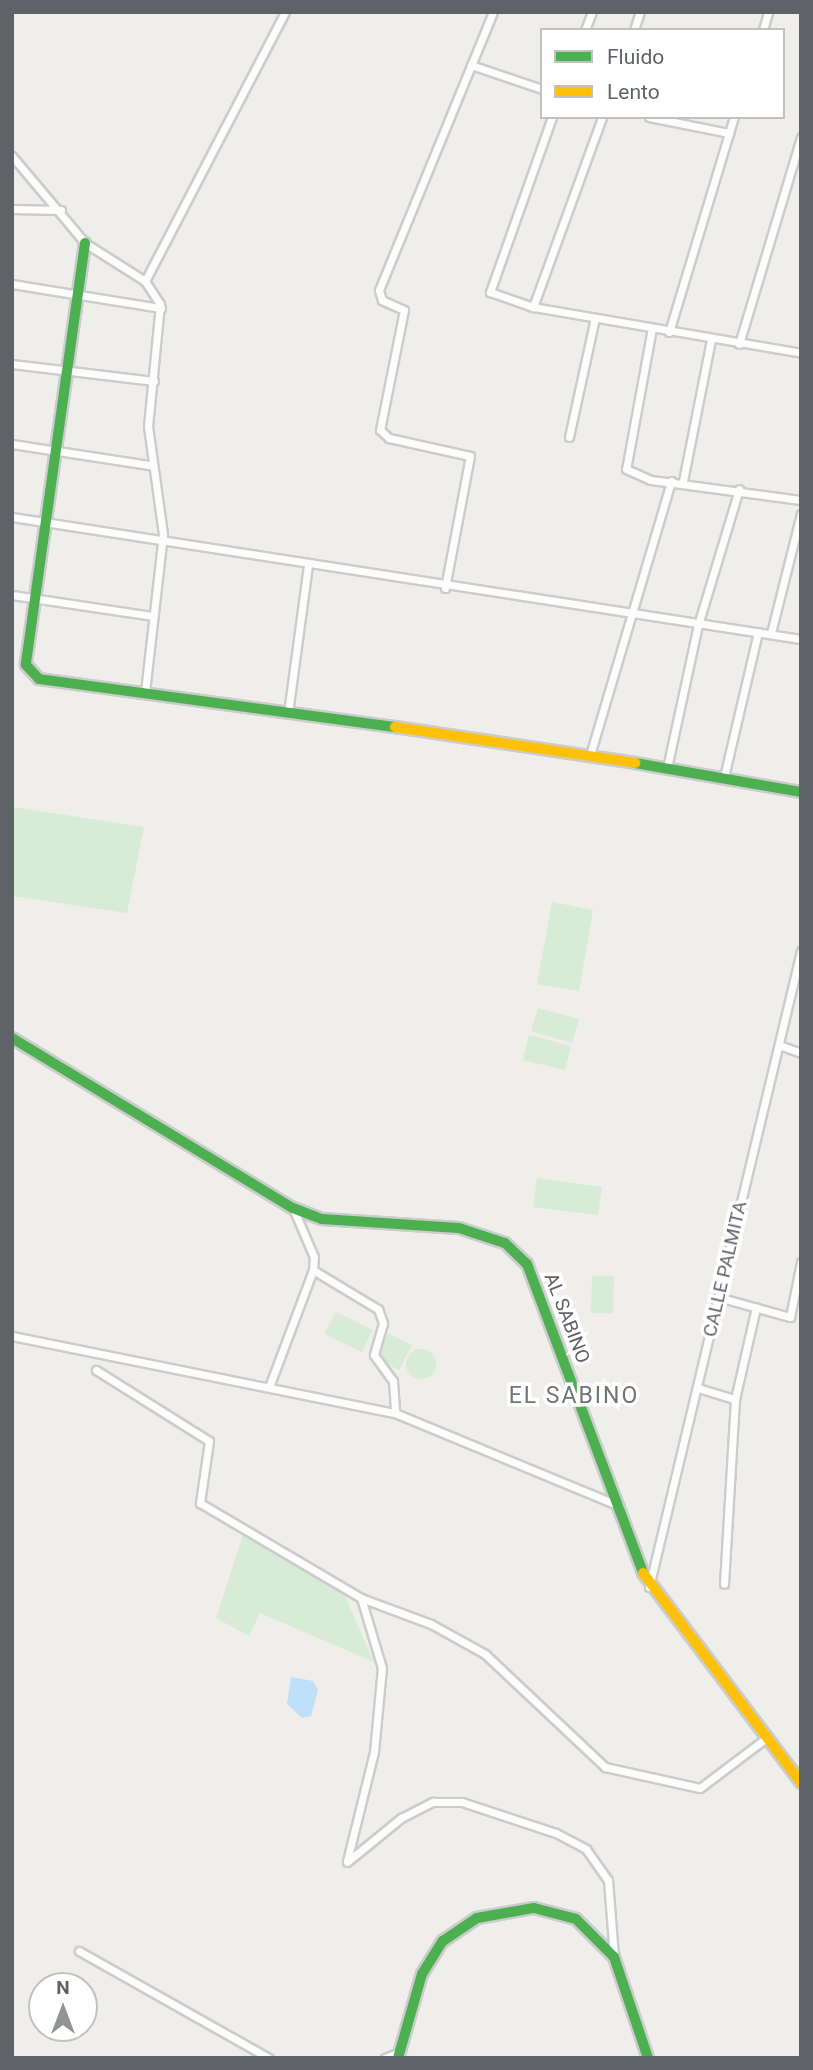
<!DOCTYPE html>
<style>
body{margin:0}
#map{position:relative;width:813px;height:2070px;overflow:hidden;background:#efeeea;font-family:Roboto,sans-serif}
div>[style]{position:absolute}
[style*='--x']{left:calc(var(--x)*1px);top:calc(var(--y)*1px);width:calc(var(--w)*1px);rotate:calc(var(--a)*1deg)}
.green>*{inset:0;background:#d8ebd6}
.round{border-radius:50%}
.water>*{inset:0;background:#bfe0f9}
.roads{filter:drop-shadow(2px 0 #cbcccc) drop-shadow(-2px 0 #cbcccc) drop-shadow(0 2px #cbcccc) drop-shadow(0 -2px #cbcccc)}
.street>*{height:7px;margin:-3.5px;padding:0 3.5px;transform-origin:3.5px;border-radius:3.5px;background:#fdfcfc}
.fast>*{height:10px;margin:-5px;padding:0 5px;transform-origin:5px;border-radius:5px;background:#4caf50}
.slow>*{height:10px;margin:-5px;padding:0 5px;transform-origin:5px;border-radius:5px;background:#ffc107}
span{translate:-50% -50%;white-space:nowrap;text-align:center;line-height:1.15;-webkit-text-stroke:7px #fff;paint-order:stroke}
.street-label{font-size:19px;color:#5f6368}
.quarter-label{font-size:23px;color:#70757a;letter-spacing:2px}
.frame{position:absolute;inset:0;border:14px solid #5f6368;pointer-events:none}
.legend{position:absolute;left:540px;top:28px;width:245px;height:91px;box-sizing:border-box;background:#fff;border:2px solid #bfc1c3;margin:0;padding:9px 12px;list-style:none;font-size:21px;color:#5f6368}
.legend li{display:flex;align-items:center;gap:14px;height:35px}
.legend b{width:35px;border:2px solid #bfc1c3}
.north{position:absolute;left:28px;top:1972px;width:70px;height:70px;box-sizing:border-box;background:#fff;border:2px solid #bfc1c3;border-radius:50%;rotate:0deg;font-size:19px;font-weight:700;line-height:28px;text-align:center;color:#5f6368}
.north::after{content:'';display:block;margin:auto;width:24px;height:32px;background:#919496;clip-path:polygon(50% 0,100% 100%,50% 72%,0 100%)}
</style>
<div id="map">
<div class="green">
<i style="clip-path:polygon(12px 807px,144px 827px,127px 913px,12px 896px)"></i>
<i style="clip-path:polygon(552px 902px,593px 910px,579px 991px,537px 984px)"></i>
<i style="clip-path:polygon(538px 1008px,579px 1019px,572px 1043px,531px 1031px)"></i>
<i style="clip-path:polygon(529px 1035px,571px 1046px,565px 1070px,523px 1060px)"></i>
<i style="clip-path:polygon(537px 1178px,602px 1187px,598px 1215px,533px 1207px)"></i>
<i style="clip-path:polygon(592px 1276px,614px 1276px,613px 1313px,591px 1313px)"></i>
<i style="clip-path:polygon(336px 1312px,373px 1330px,362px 1352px,324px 1334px)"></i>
<i style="clip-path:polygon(388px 1333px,412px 1345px,399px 1370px,376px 1358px)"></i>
<i class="round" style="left:406px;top:1349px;width:30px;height:30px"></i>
<i style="clip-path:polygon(243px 1535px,344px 1594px,374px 1662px,260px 1613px,249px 1636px,216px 1618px)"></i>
</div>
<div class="water">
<i style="clip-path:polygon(291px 1677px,313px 1681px,318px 1690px,311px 1716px,302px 1718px,287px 1704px)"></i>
</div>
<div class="roads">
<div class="street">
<i style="--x:585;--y:30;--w:19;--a:-69"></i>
<i style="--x:634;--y:30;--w:19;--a:-72"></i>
<i style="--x:763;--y:30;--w:19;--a:-74"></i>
<i style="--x:471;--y:65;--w:75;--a:18.7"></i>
<i style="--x:552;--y:117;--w:186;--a:109.5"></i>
<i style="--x:490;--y:292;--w:46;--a:19.2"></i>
<i style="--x:533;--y:307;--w:272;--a:9.7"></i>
<i style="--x:649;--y:117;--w:82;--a:11.3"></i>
<i style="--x:12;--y:156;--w:114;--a:50"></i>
<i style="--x:85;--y:243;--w:71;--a:32.3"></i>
<i style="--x:145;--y:281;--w:27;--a:57"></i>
<i style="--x:160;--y:304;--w:123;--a:95.6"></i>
<i style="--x:148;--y:426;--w:109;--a:82.1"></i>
<i style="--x:163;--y:534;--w:159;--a:96.5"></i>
<i style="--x:12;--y:209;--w:49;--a:1.2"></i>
<i style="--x:145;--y:281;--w:303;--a:-62.5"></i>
<i style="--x:12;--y:284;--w:151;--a:9.2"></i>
<i style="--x:533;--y:307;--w:202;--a:-70"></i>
<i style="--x:652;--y:328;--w:143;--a:100.4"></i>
<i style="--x:626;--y:469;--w:27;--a:24"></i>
<i style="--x:651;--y:480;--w:151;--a:7.6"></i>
<i style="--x:669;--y:332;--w:225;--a:-73.2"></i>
<i style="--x:739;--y:344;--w:216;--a:-73.3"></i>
<i style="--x:12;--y:364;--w:143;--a:6.8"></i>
<i style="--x:569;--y:437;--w:122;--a:-77.7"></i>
<i style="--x:12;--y:444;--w:140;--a:8.7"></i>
<i style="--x:683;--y:481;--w:145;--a:-78.8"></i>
<i style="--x:12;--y:517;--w:798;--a:8.79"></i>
<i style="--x:445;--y:588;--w:134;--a:-79.3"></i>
<i style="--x:470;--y:456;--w:83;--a:-167.5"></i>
<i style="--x:389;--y:438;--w:12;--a:-138"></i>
<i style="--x:380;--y:430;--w:122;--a:-78.7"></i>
<i style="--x:404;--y:310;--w:24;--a:-156"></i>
<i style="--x:382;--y:300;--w:10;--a:-107"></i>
<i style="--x:379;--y:290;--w:300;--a:-67.7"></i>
<i style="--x:12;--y:595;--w:143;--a:8.5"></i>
<i style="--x:771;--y:633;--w:123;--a:-75.9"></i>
<i style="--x:288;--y:713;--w:148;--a:-82.3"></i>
<i style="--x:590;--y:755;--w:286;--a:-73.5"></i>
<i style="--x:667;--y:768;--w:146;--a:-77.8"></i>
<i style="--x:698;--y:625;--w:142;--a:-73.2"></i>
<i style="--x:724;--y:777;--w:149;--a:-76.8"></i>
<i style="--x:779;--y:1045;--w:23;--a:20"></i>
<i style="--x:313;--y:1270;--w:76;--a:31"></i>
<i style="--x:378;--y:1309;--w:15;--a:70"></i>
<i style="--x:383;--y:1323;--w:33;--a:106"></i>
<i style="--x:374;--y:1355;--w:32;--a:54"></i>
<i style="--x:393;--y:1381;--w:32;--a:86"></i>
<i style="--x:718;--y:1297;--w:75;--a:15.5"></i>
<i style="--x:790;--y:1317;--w:56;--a:-78.7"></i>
<i style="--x:12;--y:1336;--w:391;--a:11.4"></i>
<i style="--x:395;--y:1413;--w:243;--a:22.5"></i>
<i style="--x:96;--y:1370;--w:133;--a:32.1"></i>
<i style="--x:209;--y:1441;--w:63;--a:98.3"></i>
<i style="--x:200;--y:1503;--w:187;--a:30.5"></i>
<i style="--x:361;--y:1598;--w:75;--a:20.4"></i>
<i style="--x:431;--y:1624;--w:62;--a:29.1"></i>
<i style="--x:485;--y:1654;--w:165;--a:43.3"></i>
<i style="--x:605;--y:1767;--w:97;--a:12.5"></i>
<i style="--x:700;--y:1788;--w:83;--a:-37.1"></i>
<i style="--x:269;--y:1387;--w:125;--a:-69.4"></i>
<i style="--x:313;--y:1270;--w:13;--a:-86"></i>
<i style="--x:314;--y:1257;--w:53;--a:-113.2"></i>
<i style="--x:698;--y:1388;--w:39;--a:17"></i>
<i style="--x:735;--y:1399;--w:185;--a:93.4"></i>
<i style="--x:735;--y:1399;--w:94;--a:-77.1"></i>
<i style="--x:649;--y:1587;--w:654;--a:-76.56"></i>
<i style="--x:347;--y:1861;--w:112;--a:-76.1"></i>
<i style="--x:374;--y:1752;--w:84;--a:-84.6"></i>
<i style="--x:382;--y:1668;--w:73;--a:-106.7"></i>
<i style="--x:347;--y:1862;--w:70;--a:-39.2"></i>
<i style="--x:401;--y:1818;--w:36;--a:-27"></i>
<i style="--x:433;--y:1802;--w:29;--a:0"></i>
<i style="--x:462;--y:1802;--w:99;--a:18.3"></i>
<i style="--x:556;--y:1833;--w:34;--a:28"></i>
<i style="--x:586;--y:1849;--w:38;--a:55"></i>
<i style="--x:608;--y:1880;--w:77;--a:85.5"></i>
<i style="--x:79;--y:1951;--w:218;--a:29.4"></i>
<i style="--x:385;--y:2058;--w:16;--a:-22"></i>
</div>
<div class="fast">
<i style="--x:85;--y:243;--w:426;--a:98"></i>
<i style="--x:26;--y:665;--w:19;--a:47"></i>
<i style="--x:39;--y:679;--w:359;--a:7.7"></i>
<i style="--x:635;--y:763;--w:169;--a:9.9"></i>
<i style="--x:12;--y:1038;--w:328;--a:31.2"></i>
<i style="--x:293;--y:1208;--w:31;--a:21"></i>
<i style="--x:322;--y:1219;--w:137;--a:3.8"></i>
<i style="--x:459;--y:1228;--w:48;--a:18.1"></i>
<i style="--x:505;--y:1243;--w:30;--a:44"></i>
<i style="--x:527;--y:1264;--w:330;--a:69.4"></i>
<i style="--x:398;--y:2058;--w:87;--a:-74.1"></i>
<i style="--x:422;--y:1974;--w:39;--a:-58"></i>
<i style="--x:443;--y:1941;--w:41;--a:-34.1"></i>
<i style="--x:477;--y:1918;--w:58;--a:-10"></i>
<i style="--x:534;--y:1908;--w:43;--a:14.7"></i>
<i style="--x:576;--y:1919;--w:54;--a:45"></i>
<i style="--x:614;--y:1957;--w:107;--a:71.4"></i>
</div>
<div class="slow">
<i style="--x:395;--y:727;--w:243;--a:8.5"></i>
<i style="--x:643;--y:1573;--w:263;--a:53"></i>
</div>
</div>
<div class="street-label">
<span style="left:725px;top:1269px;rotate:-77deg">CALLE PALMITA</span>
<span style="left:567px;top:1318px;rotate:69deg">AL SABINO</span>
</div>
<div class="quarter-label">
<span style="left:574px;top:1396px">EL SABINO</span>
</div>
<div class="frame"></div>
<ul class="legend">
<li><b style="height:9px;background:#4caf50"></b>Fluido</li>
<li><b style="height:9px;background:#ffc107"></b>Lento</li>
</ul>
<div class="north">N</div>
</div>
